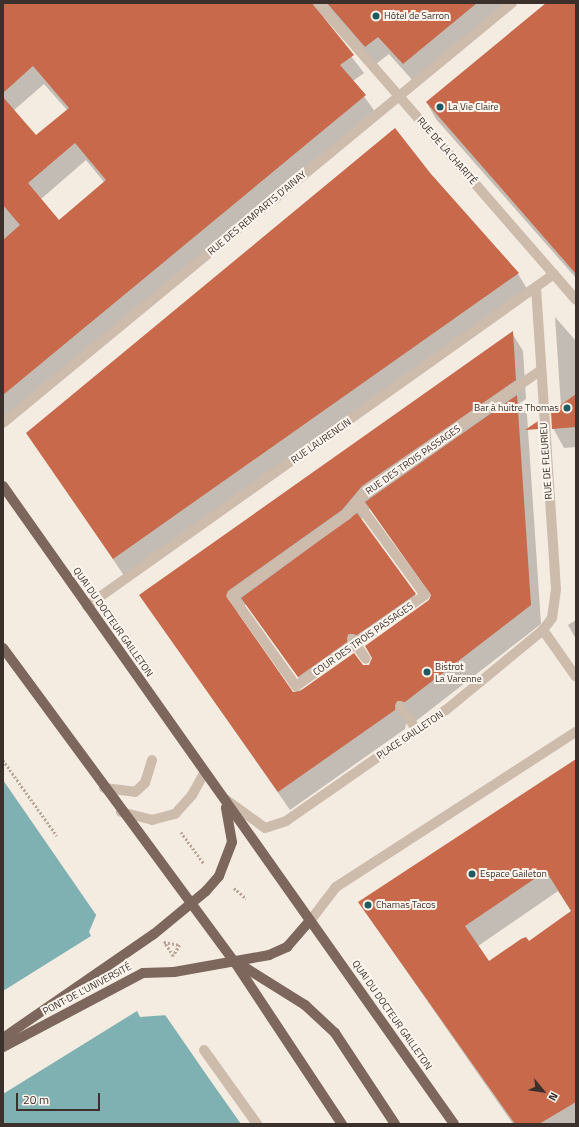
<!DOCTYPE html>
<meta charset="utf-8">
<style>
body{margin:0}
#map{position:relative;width:579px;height:1127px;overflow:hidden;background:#f4ebe1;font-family:"Titillium Web",sans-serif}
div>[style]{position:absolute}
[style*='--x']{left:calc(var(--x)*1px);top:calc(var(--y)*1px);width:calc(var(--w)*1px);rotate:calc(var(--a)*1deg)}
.water>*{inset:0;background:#7fb0b2}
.pier>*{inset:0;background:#f4ebe1}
.shadow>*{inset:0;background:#0003}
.building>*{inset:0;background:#c8694b}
.path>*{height:2.5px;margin-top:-1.25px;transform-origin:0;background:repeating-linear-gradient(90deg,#b9a596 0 2px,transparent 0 4px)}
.lane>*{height:10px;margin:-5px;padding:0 5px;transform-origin:5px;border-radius:5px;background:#cdbbac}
.street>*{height:10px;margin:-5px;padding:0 5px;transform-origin:5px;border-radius:5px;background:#cdbbac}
.primary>*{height:10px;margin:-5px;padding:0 5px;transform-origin:5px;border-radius:5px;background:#7d675c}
.dots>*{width:11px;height:11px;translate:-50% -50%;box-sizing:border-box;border:2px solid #fbf5ee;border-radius:50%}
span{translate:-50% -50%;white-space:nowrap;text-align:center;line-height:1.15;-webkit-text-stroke:4px #fbf5ee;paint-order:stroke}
.poi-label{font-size:10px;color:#3b302b}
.left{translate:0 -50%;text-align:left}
.right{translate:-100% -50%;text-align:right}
.street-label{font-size:10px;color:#3b302b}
.frame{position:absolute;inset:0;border:4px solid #3b302b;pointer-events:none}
.north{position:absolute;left:523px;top:1071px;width:40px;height:40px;-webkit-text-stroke:3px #fbf5ee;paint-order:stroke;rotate:119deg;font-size:11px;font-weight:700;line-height:16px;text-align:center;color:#3b302b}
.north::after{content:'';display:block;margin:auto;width:14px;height:18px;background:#3b302b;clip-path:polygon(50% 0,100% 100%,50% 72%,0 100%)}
.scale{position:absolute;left:16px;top:1093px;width:84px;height:18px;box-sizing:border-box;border:2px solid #3b302b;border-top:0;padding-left:5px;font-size:12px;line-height:14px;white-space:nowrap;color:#3b302b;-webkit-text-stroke:3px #fbf5ee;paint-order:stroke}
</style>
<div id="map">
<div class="water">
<i style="clip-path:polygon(3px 780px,210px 1080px,241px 1124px,3px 1124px)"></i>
</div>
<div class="pier">
<i style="clip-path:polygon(97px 913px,168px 1015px,140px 1017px,137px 1011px,3px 1094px,3px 991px,91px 936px,89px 932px)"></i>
</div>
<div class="shadow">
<i style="clip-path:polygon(evenodd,3px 3px,510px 3px,414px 82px,389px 54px,376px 64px,324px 16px,324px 21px,364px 73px,353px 81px,376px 113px,3px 418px,3px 3px,44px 84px,67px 110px,36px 137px,13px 111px,44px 84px,3px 3px,86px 160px,104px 182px,59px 221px,41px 199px,86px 160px)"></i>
<i style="clip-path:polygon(548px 3px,576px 3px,576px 278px,436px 119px,427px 103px)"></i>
<i style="clip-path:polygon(430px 175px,518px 274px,529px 292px,125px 577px,27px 433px)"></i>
<i style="clip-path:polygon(555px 317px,576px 341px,576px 447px,564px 448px,553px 428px,561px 406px)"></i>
<i style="clip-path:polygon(evenodd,512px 333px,523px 351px,526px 399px,520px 403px,527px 415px,541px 624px,416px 721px,407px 719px,405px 729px,290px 810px,140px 595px,512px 333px,370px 508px,432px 597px,370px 665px,292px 693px,237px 614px,246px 604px,301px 681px,418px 599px,361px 520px,370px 508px)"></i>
<i style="clip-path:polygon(576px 620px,576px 639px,568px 625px)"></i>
<i style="clip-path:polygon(evenodd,576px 760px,576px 1124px,513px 1124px,359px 903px,576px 760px,558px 891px,572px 912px,529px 942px,489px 962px,478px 946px,558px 891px)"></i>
</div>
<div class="building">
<i style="clip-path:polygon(evenodd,3px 3px,312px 3px,354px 55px,340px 65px,366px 95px,3px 395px,3px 240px,20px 225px,3px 205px,3px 97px,36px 135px,69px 108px,33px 66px,3px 93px,3px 3px,75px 143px,106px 180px,59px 220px,28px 183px,75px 143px)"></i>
<i style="clip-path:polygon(327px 3px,477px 3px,403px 64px,378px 37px,365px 47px)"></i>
<i style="clip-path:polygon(546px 3px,576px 3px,576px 274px,426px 102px)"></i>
<i style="clip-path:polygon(395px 128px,431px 174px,519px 273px,113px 559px,26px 433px)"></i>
<i style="clip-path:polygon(513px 331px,516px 380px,362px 486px,342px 510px,228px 591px,226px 596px,293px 692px,300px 691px,354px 653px,363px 665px,369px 665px,372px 658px,365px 646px,429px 600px,431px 595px,365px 502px,517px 395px,531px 605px,405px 702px,397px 701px,395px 710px,278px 792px,139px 595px)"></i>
<i style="clip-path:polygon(576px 394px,576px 427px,552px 429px,551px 412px)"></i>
<i style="clip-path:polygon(538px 421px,539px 429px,525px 430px)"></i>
<i style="clip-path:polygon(357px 513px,416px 594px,357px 635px,348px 634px,347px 642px,298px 677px,241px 598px)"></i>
<i style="clip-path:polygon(evenodd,576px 759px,576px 1102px,539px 1124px,515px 1124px,358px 902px,576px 759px,546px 871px,571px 911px,529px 941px,526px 937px,521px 939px,489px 961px,465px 926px,546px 871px)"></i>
</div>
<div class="path">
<i style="--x:3;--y:760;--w:93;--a:54.6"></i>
<i style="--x:181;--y:832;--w:39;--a:54"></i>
<i style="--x:234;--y:888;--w:16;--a:40"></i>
<i style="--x:164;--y:942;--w:16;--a:11"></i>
<i style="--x:180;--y:945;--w:13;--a:122"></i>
<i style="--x:173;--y:956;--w:17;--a:-123"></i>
</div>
<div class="lane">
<i style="--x:357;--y:502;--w:115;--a:53.8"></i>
<i style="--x:425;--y:595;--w:158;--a:144.8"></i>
<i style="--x:296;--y:686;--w:110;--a:-125.4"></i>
<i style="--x:232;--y:596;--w:141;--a:-35.2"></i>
<i style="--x:347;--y:515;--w:16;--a:-52"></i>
<i style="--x:357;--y:502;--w:14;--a:-51"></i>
<i style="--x:366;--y:491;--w:211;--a:-34.6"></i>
<i style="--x:352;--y:639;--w:24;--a:55"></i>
<i style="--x:400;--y:706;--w:29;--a:55"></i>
<i style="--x:204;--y:1050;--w:91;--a:54.4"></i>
</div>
<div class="street">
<i style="--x:318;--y:3;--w:393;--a:49"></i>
<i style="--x:3;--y:423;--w:660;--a:-39.53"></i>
<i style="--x:87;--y:606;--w:573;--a:-35.41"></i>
<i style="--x:543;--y:630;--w:57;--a:54.9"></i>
<i style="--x:104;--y:788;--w:31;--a:7"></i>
<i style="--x:135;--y:792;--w:13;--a:-42"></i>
<i style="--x:145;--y:783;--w:24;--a:-73"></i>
<i style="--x:225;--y:799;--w:49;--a:35.9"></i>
<i style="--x:265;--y:828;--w:22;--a:-18"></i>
<i style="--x:286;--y:821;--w:195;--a:-34.8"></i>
<i style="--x:446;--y:710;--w:126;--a:-39.5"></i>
<i style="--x:543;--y:630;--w:15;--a:-53"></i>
<i style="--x:552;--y:618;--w:29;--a:-82"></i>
<i style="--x:556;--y:589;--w:301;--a:-93.8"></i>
<i style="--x:121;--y:812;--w:32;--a:14"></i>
<i style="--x:152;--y:820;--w:24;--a:-15"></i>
<i style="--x:175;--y:814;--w:25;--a:-48"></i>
<i style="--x:192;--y:795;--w:25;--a:-61"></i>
<i style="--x:310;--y:921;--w:43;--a:-52.6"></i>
<i style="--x:336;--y:887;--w:286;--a:-32.9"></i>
</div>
<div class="primary">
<i style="--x:3;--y:486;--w:781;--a:54.74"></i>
<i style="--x:3;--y:648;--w:389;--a:53.6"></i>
<i style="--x:234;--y:961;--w:196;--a:56.5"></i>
<i style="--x:238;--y:963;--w:79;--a:32.1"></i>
<i style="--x:305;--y:1005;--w:41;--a:43"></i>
<i style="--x:335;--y:1033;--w:109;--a:56.6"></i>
<i style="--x:3;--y:1038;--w:183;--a:-34.6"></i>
<i style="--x:154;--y:934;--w:67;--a:-39.6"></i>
<i style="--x:206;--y:891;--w:20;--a:-49"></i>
<i style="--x:219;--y:876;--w:36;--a:-69"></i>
<i style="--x:232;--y:842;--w:35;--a:-100"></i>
<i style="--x:3;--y:1047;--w:158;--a:-27.9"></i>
<i style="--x:143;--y:973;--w:31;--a:-2"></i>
<i style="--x:174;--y:972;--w:97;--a:-10.1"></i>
<i style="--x:269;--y:955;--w:20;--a:-24"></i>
<i style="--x:287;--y:947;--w:35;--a:-49"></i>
</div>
<div class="dots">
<i style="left:376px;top:16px;background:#1f5a5e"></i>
<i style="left:440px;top:107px;background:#1f5a5e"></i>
<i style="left:567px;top:408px;background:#1f5a5e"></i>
<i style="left:427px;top:672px;background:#1f5a5e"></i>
<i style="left:472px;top:874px;background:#1f5a5e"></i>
<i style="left:368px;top:905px;background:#1f5a5e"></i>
</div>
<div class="poi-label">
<span class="left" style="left:384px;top:16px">Hôtel de Sarron</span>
<span class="left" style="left:448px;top:107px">La Vie Claire</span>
<span class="right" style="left:559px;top:408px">Bar à huitre Thomas</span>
<span class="left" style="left:435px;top:672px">Bistrot<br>La Varenne</span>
<span class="left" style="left:480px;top:874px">Espace Gaileton</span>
<span class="left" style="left:376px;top:905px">Chamas Tacos</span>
</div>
<div class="street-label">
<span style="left:447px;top:151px;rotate:49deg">RUE DE LA CHARITÉ</span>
<span style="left:257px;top:213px;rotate:-40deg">RUE DES REMPARTS D'AINAY</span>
<span style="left:321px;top:441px;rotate:-35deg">RUE LAURENCIN</span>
<span style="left:413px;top:460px;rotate:-35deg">RUE DES TROIS PASSAGES</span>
<span style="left:546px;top:461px;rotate:-94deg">RUE DE FLEURIEU</span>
<span style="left:113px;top:622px;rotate:55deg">QUAI DU DOCTEUR GAILLETON</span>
<span style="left:363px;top:639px;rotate:-35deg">COUR DES TROIS PASSAGES</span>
<span style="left:410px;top:735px;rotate:-34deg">PLACE GAILLETON</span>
<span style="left:87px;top:989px;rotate:-28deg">PONT DE L'UNIVERSITÉ</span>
<span style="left:392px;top:1015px;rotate:55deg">QUAI DU DOCTEUR GAILLETON</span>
</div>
<div class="frame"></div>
<div class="north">N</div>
<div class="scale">20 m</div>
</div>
